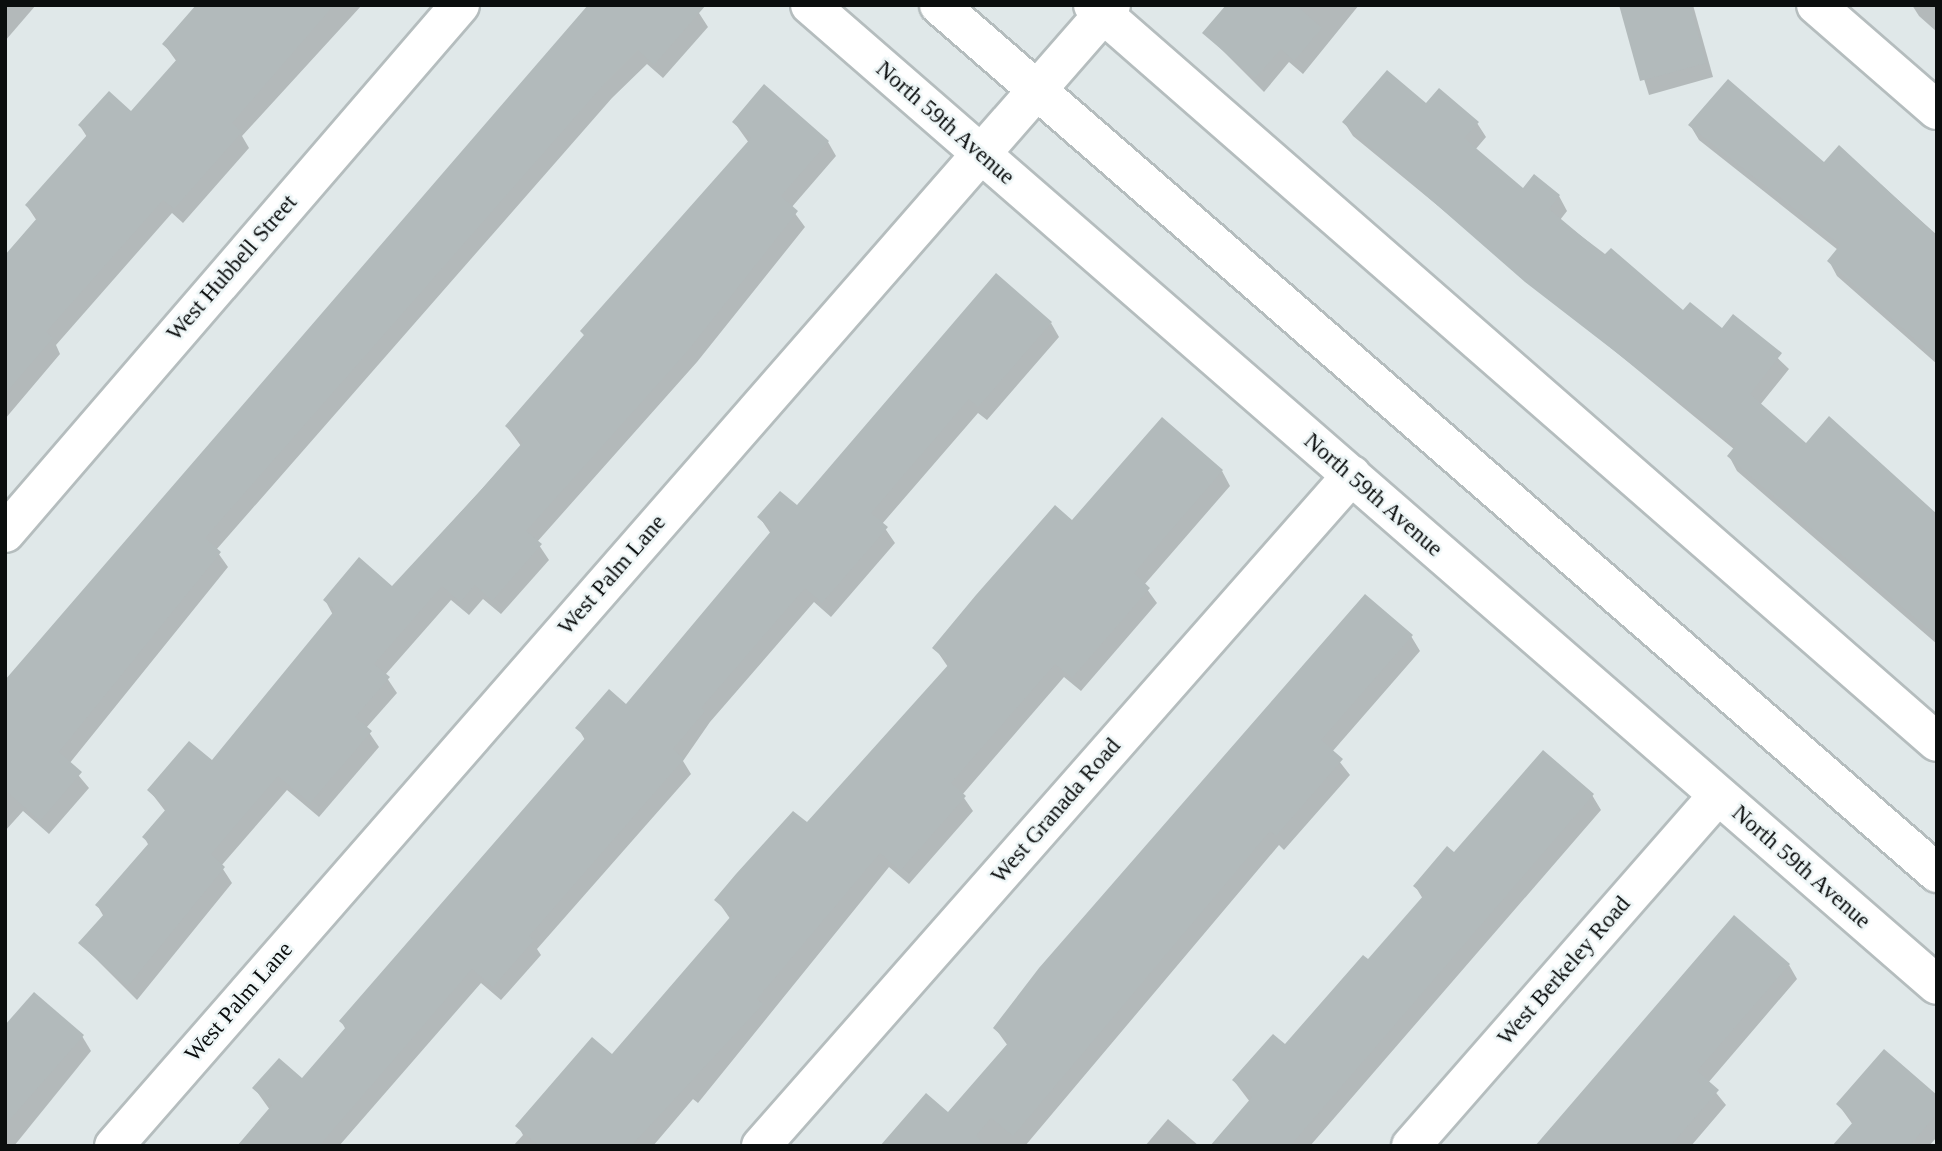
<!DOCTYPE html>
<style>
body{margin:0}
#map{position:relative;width:1942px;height:1151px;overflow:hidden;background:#e0e8e9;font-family:Georgia,serif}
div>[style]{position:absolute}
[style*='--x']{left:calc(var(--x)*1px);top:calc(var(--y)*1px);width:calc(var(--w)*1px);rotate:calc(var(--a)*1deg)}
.shadow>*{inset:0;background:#0003}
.building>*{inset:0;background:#b2babb}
.roads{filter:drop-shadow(2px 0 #b5bdbe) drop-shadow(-2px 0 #b5bdbe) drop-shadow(0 2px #b5bdbe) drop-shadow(0 -2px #b5bdbe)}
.street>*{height:38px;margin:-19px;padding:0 19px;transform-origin:19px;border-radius:19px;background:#fff}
.secondary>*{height:38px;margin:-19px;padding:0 19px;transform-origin:19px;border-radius:19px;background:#fff}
span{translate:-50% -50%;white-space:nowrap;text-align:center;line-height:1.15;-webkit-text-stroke:5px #eef6f7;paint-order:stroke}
.street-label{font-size:23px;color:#0b0e0e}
.frame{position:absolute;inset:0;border:7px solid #0b0e0e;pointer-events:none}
</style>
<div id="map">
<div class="shadow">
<i style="clip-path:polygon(5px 5px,36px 5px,5px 41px)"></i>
<i style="clip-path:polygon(199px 5px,362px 5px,242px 136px,249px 148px,183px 223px,172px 213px,56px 345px,60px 354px,5px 419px,5px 292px,37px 221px,27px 206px,87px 137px,80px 126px,131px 114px,177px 62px,164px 44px)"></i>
<i style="clip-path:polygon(590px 5px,699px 13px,708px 27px,663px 78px,647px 64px,612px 98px,216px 550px,228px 567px,69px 764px,89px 788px,49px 834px,23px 811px,5px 831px,5px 682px)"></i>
<i style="clip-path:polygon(1229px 5px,1359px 5px,1303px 74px,1289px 62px,1264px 92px,1205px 33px)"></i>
<i style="clip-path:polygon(1621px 5px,1693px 5px,1713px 77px,1649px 95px)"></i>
<i style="clip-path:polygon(1912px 5px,1937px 5px,1937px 32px,1919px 16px)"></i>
<i style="clip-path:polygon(1426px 106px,1477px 123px,1486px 137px,1475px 150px,1524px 190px,1559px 196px,1567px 211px,1560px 220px,1683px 313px,1722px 331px,1734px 316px,1789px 369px,1760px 405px,1807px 445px,1937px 515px,1937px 644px,1737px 471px,1729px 456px,1735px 450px,1353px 136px,1344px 122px)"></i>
<i style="clip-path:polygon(734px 122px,828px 142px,836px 156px,791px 208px,805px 227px,697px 362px,537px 542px,549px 560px,501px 614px,483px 599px,469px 615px,451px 600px,385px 675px,397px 693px,366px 728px,379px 747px,319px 817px,287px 790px,221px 866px,232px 883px,137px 1000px,81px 944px,104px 917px,97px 905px,149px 846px,144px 837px,166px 812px,149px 790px,212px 763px,333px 615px,325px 600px,392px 588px,521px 446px,507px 427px,585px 337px,582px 331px,749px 143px)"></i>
<i style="clip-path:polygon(1690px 125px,1824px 165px,1839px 147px,1937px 235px,1937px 364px,1837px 276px,1829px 261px,1838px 250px,1699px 140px)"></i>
<i style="clip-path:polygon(1051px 323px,1059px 337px,987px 420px,978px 413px,882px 524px,895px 543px,831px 617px,814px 602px,710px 722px,683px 761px,691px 774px,537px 949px,541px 955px,501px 1000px,481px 983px,339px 1146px,239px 1146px,270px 1110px,255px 1089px,302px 1081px,346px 1030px,341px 1021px,585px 740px,578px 728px,627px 706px,771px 534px,760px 518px,797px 508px)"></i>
<i style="clip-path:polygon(1222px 471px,1230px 486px,1144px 585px,1157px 603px,1081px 691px,1064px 677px,962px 795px,973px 811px,909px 884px,889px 867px,698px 1103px,693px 1099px,653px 1146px,513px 1146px,523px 1135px,518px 1126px,612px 1057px,731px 920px,717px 900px,807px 825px,948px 667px,935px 648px,1072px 522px)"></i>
<i style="clip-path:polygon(1411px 636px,1420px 651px,1332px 752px,1350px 775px,1284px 850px,1279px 845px,1025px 1146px,882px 1146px,948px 1114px,1008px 1046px,995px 1028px)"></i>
<i style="clip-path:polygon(1592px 795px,1601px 810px,1310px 1146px,1212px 1146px,1250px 1102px,1234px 1081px,1286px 1047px,1368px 961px,1423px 899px,1415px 886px,1455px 854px)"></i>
<i style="clip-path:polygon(1789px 965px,1797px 979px,1708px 1083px,1726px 1105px,1691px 1146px,1537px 1146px)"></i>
<i style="clip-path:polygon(5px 1030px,82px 1036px,91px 1051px,14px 1146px,5px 1146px)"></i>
<i style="clip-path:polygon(1937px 1097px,1937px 1137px,1929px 1146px,1835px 1146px,1853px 1125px,1838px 1104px)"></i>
<i style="clip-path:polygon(1168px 1119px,1199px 1146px,1145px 1146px)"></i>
</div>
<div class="building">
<i style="clip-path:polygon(196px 5px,334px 5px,232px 123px,242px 132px,174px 209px,163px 200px,46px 332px,53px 338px,5px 394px,5px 255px,38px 217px,25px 205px,88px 134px,78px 125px,109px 91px,131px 111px,178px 58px,162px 44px)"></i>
<i style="clip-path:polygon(588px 5px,706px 5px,654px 65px,638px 50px,605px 83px,205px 538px,221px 552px,59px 752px,82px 772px,40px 821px,5px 790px,5px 680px)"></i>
<i style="clip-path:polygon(1226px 5px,1296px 5px,1322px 28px,1294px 61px,1281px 49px,1255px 78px,1202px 33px)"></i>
<i style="clip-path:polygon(1619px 5px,1690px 5px,1706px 63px,1640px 81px)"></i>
<i style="clip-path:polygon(1387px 70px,1426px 103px,1439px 88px,1479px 122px,1464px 138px,1523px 188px,1534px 174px,1560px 195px,1549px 209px,1604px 255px,1611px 248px,1683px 310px,1690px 302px,1722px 328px,1733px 314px,1782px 353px,1750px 394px,1806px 443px,1829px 416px,1937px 514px,1937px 637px,1727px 456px,1736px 445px,1525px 282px,1342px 122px)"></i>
<i style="clip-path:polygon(1728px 79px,1824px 162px,1839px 145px,1937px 236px,1937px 359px,1827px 261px,1840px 245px,1688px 125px)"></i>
<i style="clip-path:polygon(764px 84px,829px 141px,781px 196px,798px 211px,690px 348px,526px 531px,542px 544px,492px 601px,475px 585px,460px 602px,442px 586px,374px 664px,390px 677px,355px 717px,372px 731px,310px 803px,278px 776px,211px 854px,225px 867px,128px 986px,78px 943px,105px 913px,95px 905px,149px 843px,142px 837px,167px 808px,147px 790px,189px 741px,212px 760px,335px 610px,323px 600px,359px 557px,392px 586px,480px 491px,523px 442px,505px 426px,584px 335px,580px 331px,751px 138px,732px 122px)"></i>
<i style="clip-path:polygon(996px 273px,1052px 322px,978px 407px,969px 399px,871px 513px,888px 527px,822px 603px,805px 588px,701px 708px,705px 711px,673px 749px,684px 759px,529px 936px,534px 940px,493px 987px,472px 969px,319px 1146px,237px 1146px,272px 1105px,252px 1088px,279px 1058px,302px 1078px,346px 1027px,339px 1021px,586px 737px,575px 728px,609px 689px,626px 704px,772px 530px,757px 517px,780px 491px,797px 505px)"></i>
<i style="clip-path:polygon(1162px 417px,1223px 470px,1134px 573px,1150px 588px,1072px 678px,1055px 664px,951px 783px,966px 796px,900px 871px,880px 853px,757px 999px,763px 1004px,631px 1146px,539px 1146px,515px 1126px,592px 1037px,612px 1054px,732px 915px,714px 900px,736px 874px,793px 811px,807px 822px,950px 663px,932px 648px,976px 595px,1055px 505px,1072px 520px)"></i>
<i style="clip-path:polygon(1365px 594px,1413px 635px,1321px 740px,1343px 759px,1276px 836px,1270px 831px,1013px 1136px,991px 1118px,976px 1136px,987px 1146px,880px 1146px,926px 1093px,948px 1112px,1009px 1042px,993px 1028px,1039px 968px)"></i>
<i style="clip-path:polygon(1543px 750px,1594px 794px,1290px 1146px,1210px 1146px,1252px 1097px,1232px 1080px,1273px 1034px,1285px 1044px,1363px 955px,1368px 959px,1424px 895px,1413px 886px,1447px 846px,1454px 852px)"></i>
<i style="clip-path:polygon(1734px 915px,1790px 964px,1697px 1071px,1719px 1090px,1670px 1146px,1535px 1146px)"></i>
<i style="clip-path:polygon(34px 992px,84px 1035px,5px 1125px,5px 1025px)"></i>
<i style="clip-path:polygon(1884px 1049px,1937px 1095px,1937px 1114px,1909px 1146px,1832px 1146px,1854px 1121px,1836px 1104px)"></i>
</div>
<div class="roads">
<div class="street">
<i style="--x:810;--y:5;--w:1493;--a:41.01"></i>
<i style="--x:1093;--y:5;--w:1120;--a:41.13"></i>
<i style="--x:1816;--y:5;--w:160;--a:41"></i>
<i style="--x:5;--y:533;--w:697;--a:-49.25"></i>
<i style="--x:114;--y:1146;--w:1515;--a:-48.85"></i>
<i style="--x:761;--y:1146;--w:894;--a:-48.63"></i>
<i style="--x:1411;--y:1146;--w:466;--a:-48.8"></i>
</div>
<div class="secondary">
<i style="--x:939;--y:5;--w:1323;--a:41.01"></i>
</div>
</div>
<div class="street-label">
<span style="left:945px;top:123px;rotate:41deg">North 59th Avenue</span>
<span style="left:232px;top:268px;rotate:-49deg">West Hubbell Street</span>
<span style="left:1373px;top:495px;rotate:41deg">North 59th Avenue</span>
<span style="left:612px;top:575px;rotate:-49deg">West Palm Lane</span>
<span style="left:1056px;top:811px;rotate:-49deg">West Granada Road</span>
<span style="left:1801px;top:867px;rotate:41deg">North 59th Avenue</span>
<span style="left:1564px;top:971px;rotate:-49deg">West Berkeley Road</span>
<span style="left:239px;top:1002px;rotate:-49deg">West Palm Lane</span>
</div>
<div class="frame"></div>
</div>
